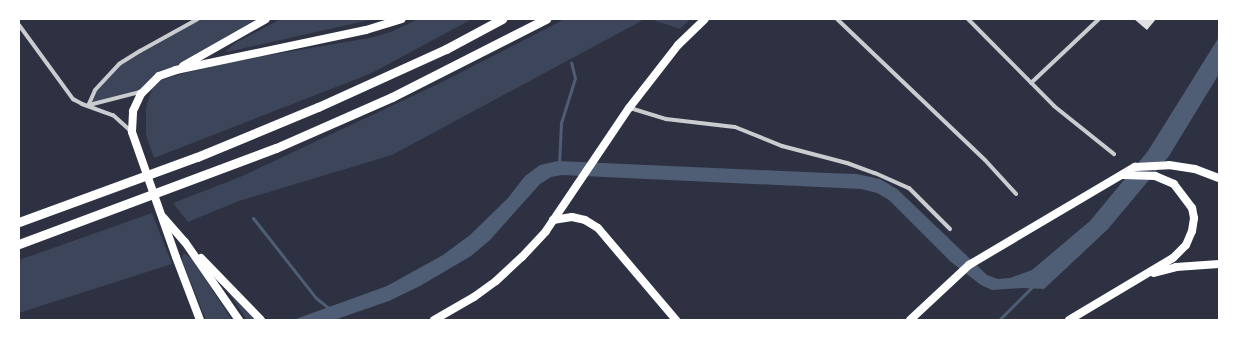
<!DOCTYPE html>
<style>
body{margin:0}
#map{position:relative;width:1238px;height:339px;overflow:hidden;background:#2d3142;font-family:Arial,sans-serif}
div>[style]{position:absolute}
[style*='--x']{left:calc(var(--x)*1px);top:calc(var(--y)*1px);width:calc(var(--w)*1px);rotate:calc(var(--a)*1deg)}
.green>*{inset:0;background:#3c4559}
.water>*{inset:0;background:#4f5d75}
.stream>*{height:3px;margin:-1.5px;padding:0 1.5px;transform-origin:1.5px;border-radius:1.5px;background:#4f5d75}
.building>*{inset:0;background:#e0e0e3}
.minor>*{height:4px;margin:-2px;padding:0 2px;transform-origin:2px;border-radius:2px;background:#caccd0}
.primary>*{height:8px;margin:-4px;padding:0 4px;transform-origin:4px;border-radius:4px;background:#fff}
.motorway>*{height:9px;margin:-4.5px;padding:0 4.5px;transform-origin:4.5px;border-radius:4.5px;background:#fff}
span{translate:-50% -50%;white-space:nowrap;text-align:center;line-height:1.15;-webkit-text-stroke:3px #fff;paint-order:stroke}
.frame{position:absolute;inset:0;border:20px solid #fff;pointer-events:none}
</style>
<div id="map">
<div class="green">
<i style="clip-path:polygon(198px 19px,266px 19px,176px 70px,141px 92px,88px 106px,95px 90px,119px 64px)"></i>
<i style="clip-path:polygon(281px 19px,374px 19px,227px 52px,226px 51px,235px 43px)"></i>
<i style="clip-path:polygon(418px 19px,472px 19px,372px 73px,154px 158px,146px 135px,146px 107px,152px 89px,161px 80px,181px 74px,230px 62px,369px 38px,391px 32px)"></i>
<i style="clip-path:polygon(565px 19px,645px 19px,392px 155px,239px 201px,188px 222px,173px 203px,240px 177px,438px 84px)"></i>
<i style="clip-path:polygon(650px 19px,690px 19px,680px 29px)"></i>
<i style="clip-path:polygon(152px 213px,172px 264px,19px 313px,19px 260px)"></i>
<i style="clip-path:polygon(184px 253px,192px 259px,232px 320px,206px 320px,183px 263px,182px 257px)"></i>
<i style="clip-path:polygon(227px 290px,257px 320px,247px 320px)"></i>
</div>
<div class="water">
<i style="clip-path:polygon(1219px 37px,1219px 74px,1169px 156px,1108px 229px,1044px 289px,1022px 288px,992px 290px,981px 285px,951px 262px,889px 200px,877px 193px,861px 189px,562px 175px,551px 177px,540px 184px,490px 240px,471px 256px,420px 286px,389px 301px,334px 320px,293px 320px,387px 286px,443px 255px,470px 235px,508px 198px,525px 176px,540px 165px,558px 161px,828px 173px,857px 174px,880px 179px,897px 189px,987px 275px,998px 279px,1010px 278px,1032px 270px,1090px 221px,1148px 151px)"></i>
</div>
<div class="stream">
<i style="--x:559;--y:165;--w:42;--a:-87.3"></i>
<i style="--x:561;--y:123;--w:47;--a:-72.7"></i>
<i style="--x:575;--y:78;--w:16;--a:-104"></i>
<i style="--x:253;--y:218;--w:102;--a:51.8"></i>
<i style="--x:316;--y:298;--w:18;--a:38"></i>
<i style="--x:999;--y:320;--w:48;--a:-45"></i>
</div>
<div class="building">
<i style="clip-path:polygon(1134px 19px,1156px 19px,1147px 30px)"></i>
</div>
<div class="minor">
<i style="--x:837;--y:19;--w:204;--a:43.6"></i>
<i style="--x:985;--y:160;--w:46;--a:47.6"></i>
<i style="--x:968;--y:19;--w:122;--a:45.3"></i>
<i style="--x:1054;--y:106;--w:77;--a:38.7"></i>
<i style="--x:19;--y:25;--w:92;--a:53.9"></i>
<i style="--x:73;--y:99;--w:10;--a:29"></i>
<i style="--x:82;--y:104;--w:33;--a:20"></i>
<i style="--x:113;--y:115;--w:25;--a:42"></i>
<i style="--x:1031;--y:83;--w:93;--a:-43.3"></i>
<i style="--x:89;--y:105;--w:53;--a:-14.3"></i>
<i style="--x:88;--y:106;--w:17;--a:-66"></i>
<i style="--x:95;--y:90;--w:35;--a:-47"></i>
<i style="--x:119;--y:64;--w:25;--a:-32"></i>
<i style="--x:140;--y:51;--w:66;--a:-28.9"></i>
<i style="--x:630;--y:108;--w:38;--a:17"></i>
<i style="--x:666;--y:119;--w:69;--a:6.6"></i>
<i style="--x:735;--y:127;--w:51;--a:22"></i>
<i style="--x:782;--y:146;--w:67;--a:14.7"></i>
<i style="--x:847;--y:163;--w:30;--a:20"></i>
<i style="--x:875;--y:173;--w:37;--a:24"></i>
<i style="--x:909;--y:188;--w:58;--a:45"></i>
</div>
<div class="primary">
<i style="--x:183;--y:66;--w:95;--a:-29.5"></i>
<i style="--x:163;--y:217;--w:33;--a:49"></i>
<i style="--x:185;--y:242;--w:95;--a:55.3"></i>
<i style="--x:553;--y:220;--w:19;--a:-9"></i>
<i style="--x:572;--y:217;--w:13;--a:13"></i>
<i style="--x:585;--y:220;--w:15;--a:32"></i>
<i style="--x:598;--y:228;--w:121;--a:49.7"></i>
<i style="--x:201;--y:258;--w:86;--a:45.9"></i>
<i style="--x:1154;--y:273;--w:23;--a:-15"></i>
<i style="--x:1176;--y:267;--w:43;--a:-4"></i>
<i style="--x:200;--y:320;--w:67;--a:-110.9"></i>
<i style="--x:176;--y:257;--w:133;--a:-109.4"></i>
<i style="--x:132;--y:132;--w:21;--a:-87"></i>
<i style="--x:133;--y:111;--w:19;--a:-65"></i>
<i style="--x:141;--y:94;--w:25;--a:-45"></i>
<i style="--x:159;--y:76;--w:18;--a:-19"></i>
<i style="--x:176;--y:70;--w:194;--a:-11.9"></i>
<i style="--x:366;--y:30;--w:37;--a:-17"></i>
<i style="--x:434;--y:320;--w:46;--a:-29.9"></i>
<i style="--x:474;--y:297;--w:27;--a:-36"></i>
<i style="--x:496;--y:281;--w:35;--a:-43"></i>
<i style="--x:522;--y:257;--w:35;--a:-47"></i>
<i style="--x:546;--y:231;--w:148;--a:-56"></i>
<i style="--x:629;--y:108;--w:80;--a:-52.1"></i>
<i style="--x:678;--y:45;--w:37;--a:-44"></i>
<i style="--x:910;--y:320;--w:81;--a:-43"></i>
<i style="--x:969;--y:265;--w:193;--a:-30.6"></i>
<i style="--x:1135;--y:167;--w:34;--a:-3"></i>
<i style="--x:1169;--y:165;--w:26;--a:9"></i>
<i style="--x:1195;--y:169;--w:26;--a:21"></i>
<i style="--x:1069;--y:320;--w:121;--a:-30.8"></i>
<i style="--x:1173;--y:258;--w:18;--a:-45"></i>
<i style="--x:1186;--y:245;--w:15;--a:-67"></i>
<i style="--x:1192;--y:231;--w:13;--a:-81"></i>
<i style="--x:1194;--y:218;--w:10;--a:-101"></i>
<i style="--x:1192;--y:208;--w:30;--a:-127"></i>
<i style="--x:1174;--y:184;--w:21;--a:-157"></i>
<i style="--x:1155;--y:176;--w:32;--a:-178"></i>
</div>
<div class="motorway">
<i style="--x:19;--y:222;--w:189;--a:-20.1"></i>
<i style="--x:197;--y:157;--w:131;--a:-22.5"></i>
<i style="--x:318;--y:107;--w:141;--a:-24.4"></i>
<i style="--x:446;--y:49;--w:64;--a:-28.2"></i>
<i style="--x:19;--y:244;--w:274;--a:-20.5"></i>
<i style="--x:276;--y:148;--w:127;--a:-23.7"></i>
<i style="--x:392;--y:97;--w:173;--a:-26.9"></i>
</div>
<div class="frame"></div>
</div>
